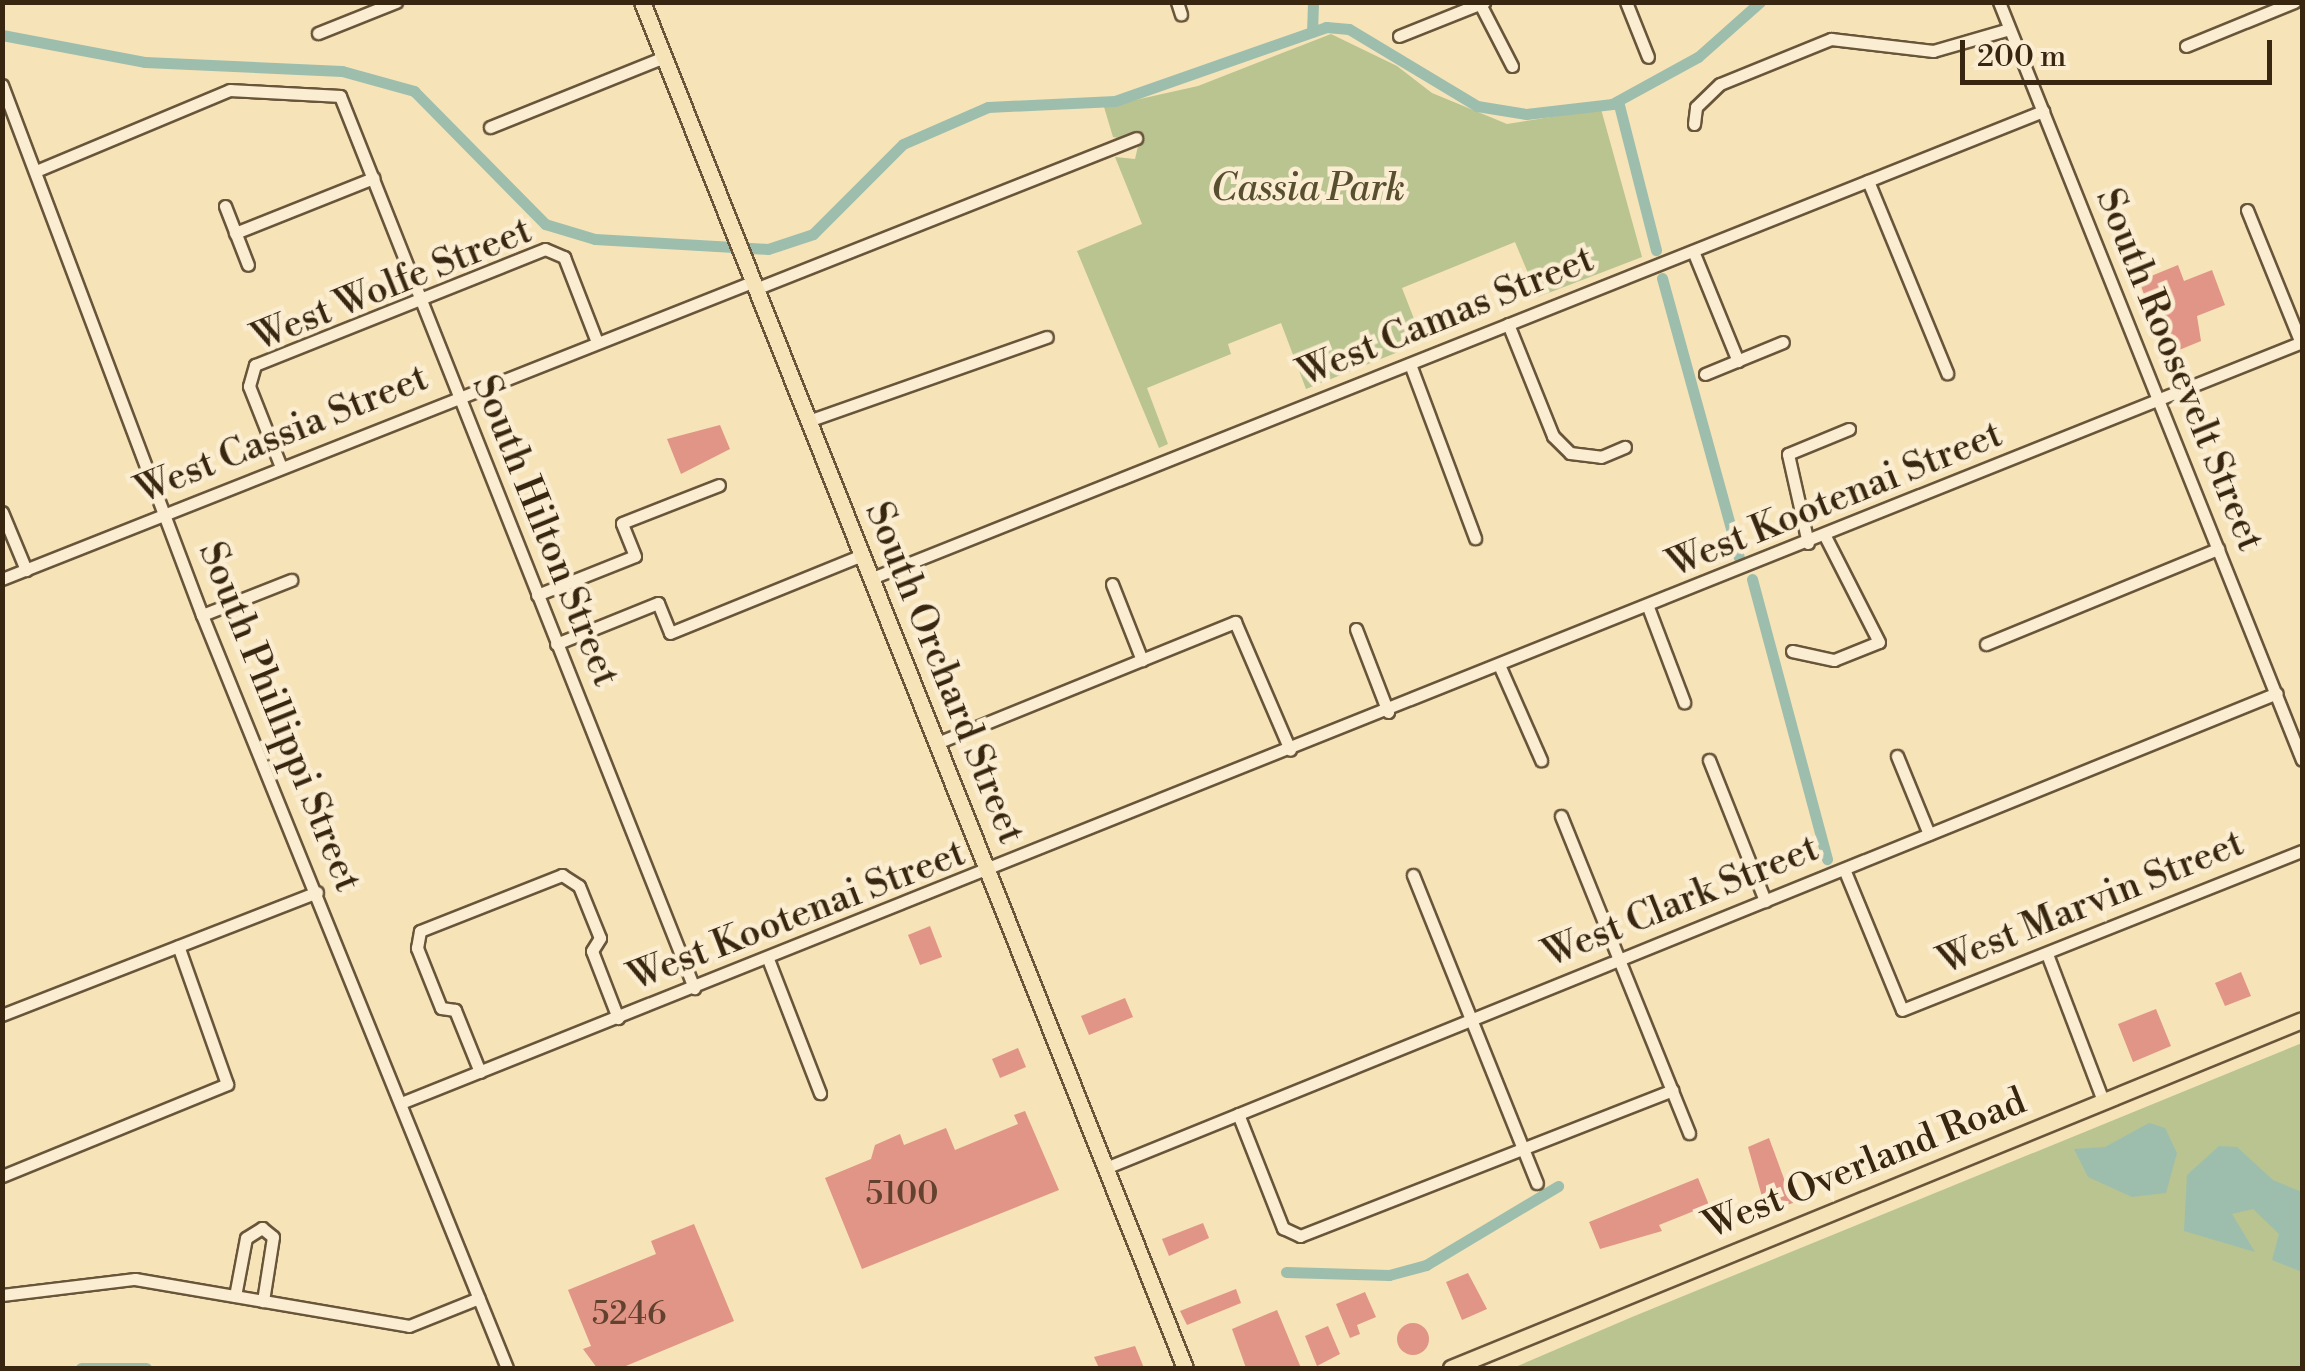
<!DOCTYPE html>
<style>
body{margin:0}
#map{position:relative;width:2305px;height:1371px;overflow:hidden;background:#f7e3b8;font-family:"Libre Bodoni",serif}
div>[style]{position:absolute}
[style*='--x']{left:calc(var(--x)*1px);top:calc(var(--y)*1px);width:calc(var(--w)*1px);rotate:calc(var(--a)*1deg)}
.green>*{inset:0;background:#b9c491}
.water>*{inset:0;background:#9dbead}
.canal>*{height:11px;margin:-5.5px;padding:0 5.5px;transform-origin:5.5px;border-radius:5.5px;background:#9dbead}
.building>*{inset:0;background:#e09587}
.round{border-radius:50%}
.roads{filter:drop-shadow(2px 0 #68553a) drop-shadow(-2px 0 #68553a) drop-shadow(0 2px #68553a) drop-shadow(0 -2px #68553a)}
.minor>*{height:11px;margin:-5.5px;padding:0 5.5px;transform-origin:5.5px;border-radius:5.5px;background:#faedd1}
.major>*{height:15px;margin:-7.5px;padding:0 7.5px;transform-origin:7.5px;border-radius:7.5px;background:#f7e3b8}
span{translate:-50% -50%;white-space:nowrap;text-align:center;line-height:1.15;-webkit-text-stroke:9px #faedd1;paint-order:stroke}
.number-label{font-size:32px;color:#62422e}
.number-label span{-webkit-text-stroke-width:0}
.park-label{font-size:38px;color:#584e30;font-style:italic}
.street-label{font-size:38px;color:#382610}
.frame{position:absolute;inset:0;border:5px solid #382610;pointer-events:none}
.scale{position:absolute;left:1960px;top:40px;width:312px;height:45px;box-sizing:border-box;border:5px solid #382610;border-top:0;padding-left:12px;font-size:30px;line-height:35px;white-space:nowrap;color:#382610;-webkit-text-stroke:8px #faedd1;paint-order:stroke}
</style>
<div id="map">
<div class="green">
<i style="clip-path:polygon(1331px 34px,1397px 66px,1432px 93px,1507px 124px,1601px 109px,1642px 257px,1538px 297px,1515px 242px,1402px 288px,1423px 342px,1306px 389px,1281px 323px,1228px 344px,1231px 354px,1147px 388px,1168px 444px,1159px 448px,1077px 251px,1142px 224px,1115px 157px,1135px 159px,1139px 142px,1113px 137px,1104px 107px,1198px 86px)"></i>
<i style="clip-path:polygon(2302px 1043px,2302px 1368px,1513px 1368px,1632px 1317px)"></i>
</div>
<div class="water">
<i style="clip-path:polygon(2149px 1123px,2165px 1128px,2177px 1153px,2166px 1193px,2132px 1197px,2088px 1177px,2074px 1149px,2105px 1147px)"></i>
<i style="clip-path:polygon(2219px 1146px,2237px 1147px,2273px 1180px,2302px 1192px,2302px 1272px,2272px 1260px,2279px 1234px,2253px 1209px,2232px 1214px,2255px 1252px,2184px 1231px,2187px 1175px)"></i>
</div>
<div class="canal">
<i style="--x:1312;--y:32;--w:30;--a:-88"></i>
<i style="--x:2;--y:35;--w:146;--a:10.7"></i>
<i style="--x:145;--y:62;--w:197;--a:2.6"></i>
<i style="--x:342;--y:71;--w:75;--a:15.5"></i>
<i style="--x:414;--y:91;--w:187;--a:45.4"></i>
<i style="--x:545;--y:224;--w:52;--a:16.7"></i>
<i style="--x:595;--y:239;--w:173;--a:3.3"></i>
<i style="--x:768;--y:249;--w:47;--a:-18.4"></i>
<i style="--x:813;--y:234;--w:127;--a:-45"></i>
<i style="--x:903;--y:144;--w:93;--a:-23.5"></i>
<i style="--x:988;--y:107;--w:127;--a:-2.7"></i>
<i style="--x:1115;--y:101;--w:224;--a:-19.3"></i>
<i style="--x:1326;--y:27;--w:23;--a:5"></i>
<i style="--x:1349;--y:29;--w:149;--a:31"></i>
<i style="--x:1477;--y:106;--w:50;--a:9.3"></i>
<i style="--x:1526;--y:114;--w:87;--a:-6.6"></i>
<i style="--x:1612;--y:104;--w:98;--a:-28.7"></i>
<i style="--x:1698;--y:57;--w:83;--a:-41.6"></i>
<i style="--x:1618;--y:101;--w:154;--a:75.7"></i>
<i style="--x:1662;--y:278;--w:290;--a:74.6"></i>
<i style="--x:1752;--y:579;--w:290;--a:75"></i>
<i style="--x:1286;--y:1272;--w:103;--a:1.7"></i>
<i style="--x:1389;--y:1275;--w:38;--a:-15"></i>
<i style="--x:1426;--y:1265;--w:154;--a:-30.9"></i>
<i style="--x:81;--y:1368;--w:65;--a:0"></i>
</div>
<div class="building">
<i style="clip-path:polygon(2178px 265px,2184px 281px,2212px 270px,2225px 305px,2197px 316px,2201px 341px,2167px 355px,2139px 281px)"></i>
<i style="clip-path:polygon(720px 425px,730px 449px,681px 474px,667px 439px)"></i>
<i style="clip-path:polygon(930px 926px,942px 957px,920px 965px,908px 935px)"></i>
<i style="clip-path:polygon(2241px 972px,2251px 996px,2225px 1006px,2215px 983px)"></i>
<i style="clip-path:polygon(1125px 998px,1133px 1017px,1089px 1035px,1081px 1016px)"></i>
<i style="clip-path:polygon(2156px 1009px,2171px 1046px,2133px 1062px,2118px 1024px)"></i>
<i style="clip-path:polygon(1018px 1048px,1026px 1067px,1000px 1078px,992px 1059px)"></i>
<i style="clip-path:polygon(1025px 1111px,1059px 1190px,862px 1269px,825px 1178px,871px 1159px,875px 1145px,900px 1134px,904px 1145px,946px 1128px,955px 1150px,1018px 1124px,1014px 1115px)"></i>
<i style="clip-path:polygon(1769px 1138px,1793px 1203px,1766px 1211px,1748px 1147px)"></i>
<i style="clip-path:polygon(1698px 1178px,1709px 1205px,1659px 1225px,1662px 1231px,1600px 1249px,1589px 1222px)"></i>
<i style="clip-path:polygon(1203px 1223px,1209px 1238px,1169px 1256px,1162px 1239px)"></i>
<i style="clip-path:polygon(694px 1224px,734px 1321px,621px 1368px,597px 1368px,583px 1349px,591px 1346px,568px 1290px,656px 1254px,651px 1241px)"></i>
<i style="clip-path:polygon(1468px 1273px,1487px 1309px,1462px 1320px,1446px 1282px)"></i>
<i style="clip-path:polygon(1236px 1289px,1241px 1303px,1187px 1325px,1180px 1311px)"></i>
<i style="clip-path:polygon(1365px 1292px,1376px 1317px,1357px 1325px,1360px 1334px,1350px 1338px,1336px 1304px)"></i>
<i style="clip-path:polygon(1277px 1310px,1301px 1368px,1246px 1368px,1232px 1329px)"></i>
<i class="round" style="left:1397px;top:1323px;width:32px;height:32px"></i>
<i style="clip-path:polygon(1328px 1326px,1340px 1354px,1317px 1366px,1305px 1336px)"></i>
<i style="clip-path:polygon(1135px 1346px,1144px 1368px,1099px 1368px,1094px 1357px)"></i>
</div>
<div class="roads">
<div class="minor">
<i style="--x:1177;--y:2;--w:13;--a:72"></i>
<i style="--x:1479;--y:2;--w:72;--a:62.7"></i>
<i style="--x:1626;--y:2;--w:59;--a:68.2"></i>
<i style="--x:1999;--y:2;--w:816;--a:68.21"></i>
<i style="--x:318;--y:33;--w:84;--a:-21.7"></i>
<i style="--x:1399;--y:36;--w:92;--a:-21.8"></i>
<i style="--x:2186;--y:46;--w:117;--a:-22.2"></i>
<i style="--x:2;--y:85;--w:566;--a:69.33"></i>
<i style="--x:202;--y:615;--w:812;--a:67.95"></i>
<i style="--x:1694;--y:124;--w:17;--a:-83"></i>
<i style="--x:1696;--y:107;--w:33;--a:-44"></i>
<i style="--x:1720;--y:84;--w:120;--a:-22.1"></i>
<i style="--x:1831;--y:39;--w:103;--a:6.7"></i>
<i style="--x:1933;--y:51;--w:79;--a:-16.1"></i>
<i style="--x:490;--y:127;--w:188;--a:-21.9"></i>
<i style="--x:36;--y:171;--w:210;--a:-22.7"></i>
<i style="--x:230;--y:90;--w:110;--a:3.1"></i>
<i style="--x:340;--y:96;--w:960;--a:68.35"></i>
<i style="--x:1868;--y:181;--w:208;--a:67.6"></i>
<i style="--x:225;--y:206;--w:63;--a:68.7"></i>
<i style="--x:2247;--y:210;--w:144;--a:67.9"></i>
<i style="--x:235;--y:233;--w:149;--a:-21.7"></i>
<i style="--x:1693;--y:251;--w:119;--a:67.8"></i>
<i style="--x:755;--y:289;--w:410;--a:-21.6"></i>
<i style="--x:1508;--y:324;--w:121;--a:68.1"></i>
<i style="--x:1553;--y:436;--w:24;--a:45"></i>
<i style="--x:1570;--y:453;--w:31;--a:7"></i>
<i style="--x:1601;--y:457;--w:26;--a:-23"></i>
<i style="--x:1410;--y:364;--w:186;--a:69.5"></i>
<i style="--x:1705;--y:374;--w:84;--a:-22.3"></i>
<i style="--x:808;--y:421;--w:253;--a:-19.4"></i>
<i style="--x:281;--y:467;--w:87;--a:-111.6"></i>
<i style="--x:249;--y:386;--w:22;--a:-74"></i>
<i style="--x:255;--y:365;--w:312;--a:-21.8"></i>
<i style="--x:545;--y:249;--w:21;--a:23"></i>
<i style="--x:564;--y:257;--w:91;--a:68.8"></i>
<i style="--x:2;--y:512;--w:63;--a:67.5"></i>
<i style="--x:1808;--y:543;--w:91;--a:-102.7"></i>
<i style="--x:1788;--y:454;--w:66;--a:-22.3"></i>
<i style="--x:872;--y:578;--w:1261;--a:-21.74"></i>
<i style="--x:2;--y:579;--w:807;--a:-21.6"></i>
<i style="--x:1112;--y:584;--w:82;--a:68.5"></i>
<i style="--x:537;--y:595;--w:105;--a:-21.7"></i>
<i style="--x:635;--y:556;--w:35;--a:-112"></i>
<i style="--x:622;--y:523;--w:104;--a:-21.4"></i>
<i style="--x:1648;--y:607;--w:102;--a:69.2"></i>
<i style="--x:202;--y:615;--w:96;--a:-21.5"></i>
<i style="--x:1356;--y:629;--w:89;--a:68.9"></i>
<i style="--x:556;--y:644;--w:110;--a:-21.9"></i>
<i style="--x:658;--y:603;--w:32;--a:68"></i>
<i style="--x:670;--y:633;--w:207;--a:-22.1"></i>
<i style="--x:1986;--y:644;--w:251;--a:-22.3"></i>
<i style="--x:1792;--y:651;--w:43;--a:12.1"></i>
<i style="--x:1834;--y:660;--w:48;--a:-21.8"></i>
<i style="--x:1879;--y:642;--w:119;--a:-117"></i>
<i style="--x:1500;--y:667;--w:102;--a:66.2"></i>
<i style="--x:937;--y:743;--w:322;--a:-22.1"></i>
<i style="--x:1235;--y:622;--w:139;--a:66.7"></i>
<i style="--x:1897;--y:756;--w:84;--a:67.7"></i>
<i style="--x:1709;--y:760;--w:152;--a:68.3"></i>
<i style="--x:1561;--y:816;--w:342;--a:68"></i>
<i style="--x:1844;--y:869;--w:152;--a:67.6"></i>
<i style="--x:1902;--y:1010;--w:430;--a:-21.7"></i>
<i style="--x:1413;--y:875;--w:332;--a:68.1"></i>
<i style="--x:2047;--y:954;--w:157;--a:69.1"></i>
<i style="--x:768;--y:959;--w:144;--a:68.8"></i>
<i style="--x:2;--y:1015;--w:338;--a:-21.3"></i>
<i style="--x:480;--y:1072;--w:67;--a:-112"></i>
<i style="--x:455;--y:1010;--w:14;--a:-172"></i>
<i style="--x:441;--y:1008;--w:65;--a:-111.8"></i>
<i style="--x:417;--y:948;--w:17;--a:-80"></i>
<i style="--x:420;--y:931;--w:153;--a:-21.5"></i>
<i style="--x:562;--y:875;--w:20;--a:33"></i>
<i style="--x:579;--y:886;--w:56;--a:68"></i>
<i style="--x:600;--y:938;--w:15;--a:122"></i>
<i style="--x:592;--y:951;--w:72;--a:68.8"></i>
<i style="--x:401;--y:1103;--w:2048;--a:-21.82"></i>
<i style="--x:1238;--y:1114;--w:123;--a:68.5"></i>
<i style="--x:1283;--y:1228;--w:19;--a:25"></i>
<i style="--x:1300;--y:1236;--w:400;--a:-21.4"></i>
<i style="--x:1108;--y:1167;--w:1261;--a:-22.07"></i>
<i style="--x:2;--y:1176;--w:243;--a:-22.2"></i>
<i style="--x:227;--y:1084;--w:146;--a:-109.5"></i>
<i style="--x:2;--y:1295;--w:134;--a:-6.9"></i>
<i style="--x:135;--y:1279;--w:278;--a:9.7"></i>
<i style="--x:409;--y:1326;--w:75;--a:-21.8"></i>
<i style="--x:235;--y:1296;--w:59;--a:-79.3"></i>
<i style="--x:246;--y:1238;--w:19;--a:-32"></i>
<i style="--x:262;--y:1228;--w:14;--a:39"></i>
<i style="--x:273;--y:1237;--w:65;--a:98.9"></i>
</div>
<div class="major">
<i style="--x:642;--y:2;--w:1470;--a:68.32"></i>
<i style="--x:1451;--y:1368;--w:919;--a:-22.24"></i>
</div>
</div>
<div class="number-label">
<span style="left:902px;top:1194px">5100</span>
<span style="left:629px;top:1314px">5246</span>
</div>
<div class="park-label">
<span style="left:1308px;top:189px">Cassia Park</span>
</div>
<div class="street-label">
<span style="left:392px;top:285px;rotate:-22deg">West Wolfe Street</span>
<span style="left:1446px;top:317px;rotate:-22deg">West Camas Street</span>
<span style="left:2179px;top:370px;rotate:68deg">South Roosevelt Street</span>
<span style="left:282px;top:435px;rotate:-22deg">West Cassia Street</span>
<span style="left:1835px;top:500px;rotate:-22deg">West Kootenai Street</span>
<span style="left:545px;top:531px;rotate:68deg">South Hilton Street</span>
<span style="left:944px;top:673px;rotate:68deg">South Orchard Street</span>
<span style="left:279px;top:717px;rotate:68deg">South Phillippi Street</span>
<span style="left:1681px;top:902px;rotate:-22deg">West Clark Street</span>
<span style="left:2091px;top:903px;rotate:-22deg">West Marvin Street</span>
<span style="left:797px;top:916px;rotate:-21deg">West Kootenai Street</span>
<span style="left:1865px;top:1164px;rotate:-22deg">West Overland Road</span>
</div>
<div class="frame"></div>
<div class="scale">200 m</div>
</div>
